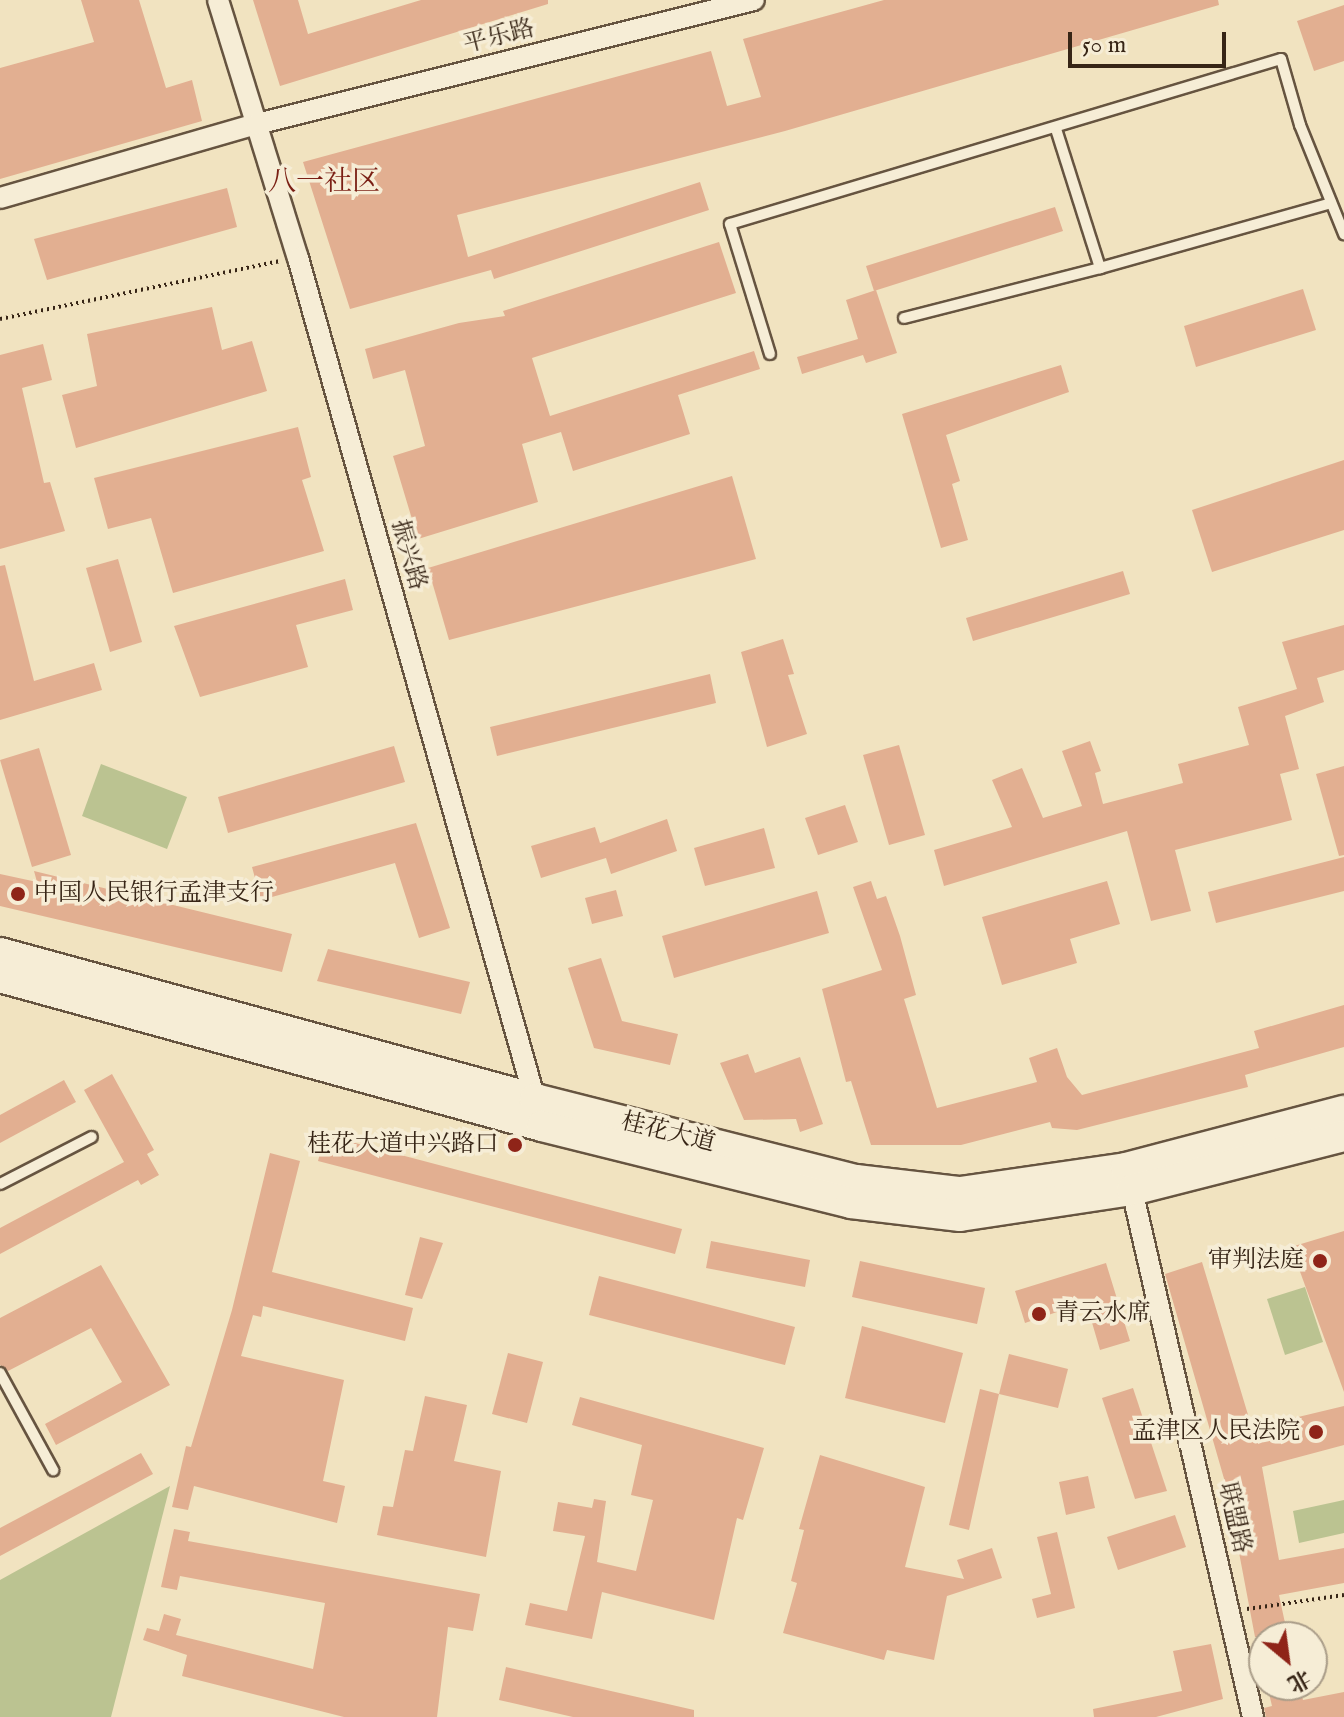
<!DOCTYPE html>
<meta charset="utf-8">
<style>
body{margin:0}
#map{position:relative;width:1344px;height:1717px;overflow:hidden;background:#f1e3c0;font-family:"IM FELL English","Noto Serif SC",serif}
div>[style]{position:absolute}
[style*='--x']{left:calc(var(--x)*1px);top:calc(var(--y)*1px);width:calc(var(--w)*1px);rotate:calc(var(--a)*1deg)}
.green>*{inset:0;background:#bbc391}
.building>*{inset:0;background:#e2af91}
.path>*{height:4px;margin-top:-2px;transform-origin:0;background:repeating-linear-gradient(90deg,#372516 0 2px,transparent 0 6px)}
.roads{filter:drop-shadow(2px 0 #665440) drop-shadow(-2px 0 #665440) drop-shadow(0 2px #665440) drop-shadow(0 -2px #665440)}
.service>*{height:10px;margin:-5px;padding:0 5px;transform-origin:5px;border-radius:5px;background:#f6edd6}
.minor>*{height:20px;margin:-10px;padding:0 10px;transform-origin:10px;border-radius:10px;background:#f6edd6}
.secondary>*{height:30px;margin:-15px;padding:0 15px;transform-origin:15px;border-radius:15px;background:#f6edd6}
.dots>*{width:22px;height:22px;translate:-50% -50%;box-sizing:border-box;border:4px solid #f6edd6;border-radius:50%}
span{translate:-50% -50%;white-space:nowrap;text-align:center;line-height:1.15;-webkit-text-stroke:7px #f6edd6;paint-order:stroke}
.street-label{font-size:24px;color:#372516}
.poi-label{font-size:24px;color:#372516}
.left{translate:0 -50%;text-align:left}
.right{translate:-100% -50%;text-align:right}
.quarter-label{font-size:28px;color:#7a1f14}
.north{position:absolute;left:1248px;top:1621px;width:80px;height:80px;box-sizing:border-box;background:#f6edd6;border:2px solid #aa9d89;border-radius:50%;rotate:151deg;font-size:22px;font-weight:700;line-height:32px;text-align:center;color:#372516}
.north::after{content:'';display:block;margin:auto;width:28px;height:36px;background:#8f2418;clip-path:polygon(50% 0,100% 100%,50% 72%,0 100%)}
.scale{position:absolute;left:1068px;top:32px;width:158px;height:36px;box-sizing:border-box;border:4px solid #372516;border-top:0;padding-left:10px;font-size:24px;line-height:28px;white-space:nowrap;color:#372516;-webkit-text-stroke:6px #f6edd6;paint-order:stroke}
</style>
<div id="map">
<div class="green">
<i style="clip-path:polygon(101px 764px,187px 797px,167px 849px,82px 816px)"></i>
<i style="clip-path:polygon(1305px 1287px,1323px 1342px,1285px 1355px,1267px 1299px)"></i>
<i style="clip-path:polygon(170px 1486px,111px 1717px,0 1717px,0 1580px)"></i>
<i style="clip-path:polygon(1344px 1500px,1344px 1533px,1299px 1543px,1293px 1511px)"></i>
</div>
<div class="building">
<i style="clip-path:polygon(81px 0,139px 0,166px 88px,192px 80px,202px 121px,0 179px,0 68px,94px 42px)"></i>
<i style="clip-path:polygon(253px 0,298px 0,308px 34px,421px 0,548px 0,548px 4px,280px 86px)"></i>
<i style="clip-path:polygon(884px 0,1218px 0,1219px 5px,785px 131px,457px 215px,468px 257px,700px 182px,709px 210px,494px 279px,491px 270px,350px 309px,303px 162px,711px 51px,727px 106px,761px 97px,743px 39px)"></i>
<i style="clip-path:polygon(1344px 5px,1344px 61px,1314px 71px,1297px 21px)"></i>
<i style="clip-path:polygon(227px 188px,237px 227px,47px 280px,34px 239px)"></i>
<i style="clip-path:polygon(1055px 207px,1063px 231px,874px 291px,866px 266px)"></i>
<i style="clip-path:polygon(719px 242px,736px 293px,532px 358px,550px 416px,754px 351px,760px 369px,678px 395px,690px 434px,573px 471px,561px 432px,522px 444px,538px 502px,418px 539px,393px 456px,425px 446px,405px 370px,373px 379px,365px 349px,459px 323px,505px 316px,503px 311px)"></i>
<i style="clip-path:polygon(1303px 289px,1316px 330px,1196px 367px,1184px 326px)"></i>
<i style="clip-path:polygon(876px 290px,897px 353px,866px 363px,863px 355px,802px 374px,797px 357px,858px 339px,846px 300px)"></i>
<i style="clip-path:polygon(212px 307px,222px 350px,252px 341px,267px 391px,76px 448px,62px 395px,97px 386px,87px 334px)"></i>
<i style="clip-path:polygon(43px 344px,52px 380px,22px 388px,44px 483px,50px 482px,65px 531px,0 549px,0 355px)"></i>
<i style="clip-path:polygon(1061px 365px,1069px 392px,946px 435px,960px 481px,952px 484px,968px 540px,941px 548px,902px 414px)"></i>
<i style="clip-path:polygon(298px 427px,311px 477px,302px 480px,324px 551px,173px 593px,151px 518px,108px 529px,94px 478px)"></i>
<i style="clip-path:polygon(1344px 460px,1344px 530px,1212px 572px,1192px 510px)"></i>
<i style="clip-path:polygon(732px 476px,756px 559px,449px 640px,428px 568px)"></i>
<i style="clip-path:polygon(118px 559px,142px 642px,110px 652px,86px 568px)"></i>
<i style="clip-path:polygon(5px 565px,34px 681px,94px 663px,102px 690px,0 720px,0 566px)"></i>
<i style="clip-path:polygon(1123px 571px,1130px 594px,973px 641px,966px 618px)"></i>
<i style="clip-path:polygon(345px 579px,353px 610px,296px 625px,308px 667px,200px 697px,174px 626px)"></i>
<i style="clip-path:polygon(1344px 625px,1344px 670px,1317px 678px,1324px 702px,1285px 716px,1299px 769px,1280px 774px,1292px 820px,1175px 850px,1191px 911px,1151px 921px,1127px 831px,944px 886px,934px 850px,1012px 827px,992px 780px,1022px 768px,1043px 818px,1082px 806px,1062px 751px,1090px 741px,1101px 771px,1095px 773px,1103px 804px,1183px 783px,1178px 764px,1249px 745px,1238px 707px,1297px 689px,1282px 642px)"></i>
<i style="clip-path:polygon(783px 639px,794px 674px,788px 675px,807px 734px,767px 747px,741px 652px)"></i>
<i style="clip-path:polygon(710px 674px,716px 703px,497px 756px,490px 727px)"></i>
<i style="clip-path:polygon(899px 745px,925px 835px,889px 845px,863px 755px)"></i>
<i style="clip-path:polygon(394px 746px,405px 782px,228px 833px,218px 797px)"></i>
<i style="clip-path:polygon(39px 748px,71px 855px,32px 867px,0 760px)"></i>
<i style="clip-path:polygon(1344px 766px,1344px 855px,1339px 856px,1316px 774px)"></i>
<i style="clip-path:polygon(845px 805px,858px 842px,818px 855px,805px 818px)"></i>
<i style="clip-path:polygon(667px 819px,677px 851px,611px 874px,606px 858px,541px 878px,531px 846px,595px 827px,600px 843px)"></i>
<i style="clip-path:polygon(416px 823px,450px 928px,419px 938px,395px 863px,261px 900px,252px 867px)"></i>
<i style="clip-path:polygon(764px 828px,775px 868px,705px 886px,694px 848px)"></i>
<i style="clip-path:polygon(1344px 857px,1344px 891px,1216px 923px,1208px 892px)"></i>
<i style="clip-path:polygon(34px 871px,292px 934px,282px 972px,0 906px,0 874px,37px 882px)"></i>
<i style="clip-path:polygon(871px 881px,877px 899px,886px 896px,900px 936px,916px 995px,904px 999px,937px 1108px,1037px 1082px,1029px 1058px,1057px 1048px,1067px 1077px,1082px 1095px,1259px 1048px,1254px 1031px,1344px 1005px,1344px 1047px,1245px 1075px,1248px 1087px,1077px 1130px,1052px 1128px,1050px 1122px,961px 1145px,871px 1145px,851px 1081px,846px 1082px,822px 989px,882px 970px,853px 887px)"></i>
<i style="clip-path:polygon(1107px 881px,1120px 924px,1070px 939px,1077px 963px,1002px 985px,982px 917px)"></i>
<i style="clip-path:polygon(616px 890px,623px 916px,592px 924px,585px 898px)"></i>
<i style="clip-path:polygon(817px 891px,829px 933px,674px 978px,662px 936px)"></i>
<i style="clip-path:polygon(328px 949px,470px 982px,461px 1014px,317px 981px)"></i>
<i style="clip-path:polygon(601px 958px,622px 1021px,678px 1034px,670px 1065px,594px 1048px,568px 968px)"></i>
<i style="clip-path:polygon(748px 1054px,755px 1073px,800px 1057px,823px 1124px,800px 1132px,796px 1119px,744px 1120px,720px 1063px)"></i>
<i style="clip-path:polygon(112px 1074px,154px 1150px,147px 1154px,159px 1175px,141px 1185px,138px 1180px,0 1254px,0 1228px,124px 1162px,84px 1090px)"></i>
<i style="clip-path:polygon(64px 1080px,76px 1102px,0 1143px,0 1115px)"></i>
<i style="clip-path:polygon(325px 1135px,682px 1229px,675px 1254px,318px 1161px)"></i>
<i style="clip-path:polygon(270px 1153px,300px 1161px,272px 1272px,413px 1308px,405px 1341px,263px 1306px,261px 1317px,253px 1315px,241px 1356px,344px 1380px,323px 1481px,345px 1486px,337px 1523px,194px 1486px,188px 1510px,172px 1507px,186px 1446px,191px 1447px,232px 1310px)"></i>
<i style="clip-path:polygon(1344px 1231px,1344px 1392px,1291px 1247px)"></i>
<i style="clip-path:polygon(420px 1237px,443px 1243px,422px 1299px,405px 1295px)"></i>
<i style="clip-path:polygon(711px 1241px,810px 1260px,805px 1287px,706px 1268px)"></i>
<i style="clip-path:polygon(860px 1261px,985px 1288px,977px 1324px,852px 1297px)"></i>
<i style="clip-path:polygon(1202px 1262px,1252px 1428px,1344px 1406px,1344px 1445px,1262px 1467px,1279px 1560px,1344px 1548px,1344px 1583px,1279px 1595px,1288px 1637px,1255px 1637px,1227px 1489px,1165px 1274px)"></i>
<i style="clip-path:polygon(1106px 1263px,1130px 1341px,1100px 1350px,1086px 1302px,1025px 1323px,1015px 1291px)"></i>
<i style="clip-path:polygon(101px 1265px,170px 1385px,56px 1445px,45px 1424px,122px 1382px,91px 1328px,8px 1371px,0 1365px,0 1318px)"></i>
<i style="clip-path:polygon(599px 1276px,795px 1327px,785px 1365px,589px 1315px)"></i>
<i style="clip-path:polygon(862px 1326px,963px 1353px,945px 1423px,845px 1398px)"></i>
<i style="clip-path:polygon(508px 1353px,543px 1362px,527px 1423px,492px 1414px)"></i>
<i style="clip-path:polygon(1009px 1354px,1068px 1369px,1058px 1408px,999px 1394px)"></i>
<i style="clip-path:polygon(1133px 1388px,1167px 1491px,1135px 1499px,1102px 1398px)"></i>
<i style="clip-path:polygon(980px 1389px,999px 1394px,969px 1530px,949px 1525px)"></i>
<i style="clip-path:polygon(425px 1396px,467px 1405px,454px 1461px,501px 1471px,486px 1557px,377px 1535px,383px 1506px,393px 1507px,405px 1450px,413px 1451px)"></i>
<i style="clip-path:polygon(580px 1397px,764px 1448px,743px 1520px,737px 1518px,714px 1620px,602px 1592px,592px 1639px,525px 1625px,530px 1603px,567px 1611px,585px 1536px,553px 1531px,558px 1502px,592px 1508px,594px 1499px,606px 1501px,597px 1562px,636px 1571px,653px 1500px,631px 1495px,642px 1445px,572px 1425px)"></i>
<i style="clip-path:polygon(141px 1453px,153px 1474px,0 1556px,0 1528px)"></i>
<i style="clip-path:polygon(820px 1455px,925px 1487px,905px 1567px,964px 1579px,957px 1560px,992px 1548px,1002px 1578px,947px 1596px,934px 1660px,887px 1650px,884px 1660px,783px 1633px,797px 1583px,791px 1581px,804px 1530px,799px 1529px)"></i>
<i style="clip-path:polygon(1088px 1476px,1095px 1508px,1066px 1515px,1059px 1482px)"></i>
<i style="clip-path:polygon(1175px 1515px,1186px 1547px,1118px 1570px,1107px 1537px)"></i>
<i style="clip-path:polygon(174px 1529px,190px 1532px,188px 1541px,480px 1594px,473px 1631px,448px 1627px,437px 1717px,344px 1717px,182px 1676px,187px 1655px,143px 1640px,147px 1628px,159px 1631px,164px 1614px,181px 1619px,176px 1635px,313px 1669px,325px 1603px,180px 1576px,177px 1590px,161px 1587px)"></i>
<i style="clip-path:polygon(1057px 1532px,1075px 1608px,1037px 1618px,1032px 1599px,1051px 1594px,1037px 1537px)"></i>
<i style="clip-path:polygon(1211px 1644px,1223px 1699px,1156px 1717px,1094px 1717px,1093px 1709px,1182px 1691px,1173px 1651px)"></i>
<i style="clip-path:polygon(506px 1667px,694px 1710px,694px 1717px,573px 1717px,499px 1700px)"></i>
<i style="clip-path:polygon(1267px 1685px,1299px 1685px,1303px 1700px,1344px 1692px,1344px 1717px,1266px 1717px,1264px 1708px,1272px 1706px)"></i>
</div>
<div class="path">
<i style="--x:0;--y:319;--w:286;--a:-11.7"></i>
<i style="--x:1247;--y:1609;--w:98;--a:-8.2"></i>
</div>
<div class="roads">
<div class="service">
<i style="--x:1056;--y:129;--w:146;--a:72.4"></i>
<i style="--x:1100;--y:268;--w:240;--a:-15.7"></i>
<i style="--x:904;--y:318;--w:202;--a:-14.3"></i>
<i style="--x:770;--y:354;--w:136;--a:-107.1"></i>
<i style="--x:730;--y:224;--w:575;--a:-16.67"></i>
<i style="--x:1281;--y:59;--w:69;--a:73.9"></i>
<i style="--x:1300;--y:125;--w:118;--a:68"></i>
<i style="--x:0;--y:1184;--w:103;--a:-27.1"></i>
<i style="--x:0;--y:1373;--w:111;--a:61.3"></i>
</div>
<div class="minor">
<i style="--x:218;--y:0;--w:270;--a:72.8"></i>
<i style="--x:298;--y:258;--w:882;--a:74.28"></i>
<i style="--x:0;--y:198;--w:267;--a:-16.1"></i>
<i style="--x:257;--y:124;--w:512;--a:-14.01"></i>
<i style="--x:1132;--y:1190;--w:541;--a:77.07"></i>
</div>
<div class="secondary">
<i style="--x:0;--y:953;--w:555;--a:15.26"></i>
<i style="--x:535;--y:1099;--w:331;--a:14.2"></i>
<i style="--x:856;--y:1180;--w:105;--a:6.6"></i>
<i style="--x:960;--y:1192;--w:168;--a:-8.2"></i>
<i style="--x:1126;--y:1168;--w:225;--a:-14.7"></i>
<i style="--x:0;--y:977;--w:562;--a:15.37"></i>
<i style="--x:542;--y:1126;--w:318;--a:14"></i>
<i style="--x:851;--y:1203;--w:110;--a:6.8"></i>
<i style="--x:960;--y:1216;--w:174;--a:-8.6"></i>
<i style="--x:1132;--y:1190;--w:219;--a:-14.3"></i>
</div>
</div>
<div class="dots">
<i style="left:18px;top:894px;background:#8f2418"></i>
<i style="left:515px;top:1145px;background:#8f2418"></i>
<i style="left:1320px;top:1261px;background:#8f2418"></i>
<i style="left:1039px;top:1314px;background:#8f2418"></i>
<i style="left:1316px;top:1432px;background:#8f2418"></i>
</div>
<div class="street-label">
<span style="left:499px;top:37px;rotate:-14deg">平乐路</span>
<span style="left:408px;top:555px;rotate:74deg">振兴路</span>
<span style="left:668px;top:1133px;rotate:14deg">桂花大道</span>
<span style="left:1234px;top:1518px;rotate:77deg">联盟路</span>
</div>
<div class="poi-label">
<span class="left" style="left:34px;top:894px">中国人民银行孟津支行</span>
<span class="right" style="left:499px;top:1145px">桂花大道中兴路口</span>
<span class="right" style="left:1304px;top:1261px">审判法庭</span>
<span class="left" style="left:1055px;top:1314px">青云水席</span>
<span class="right" style="left:1300px;top:1432px">孟津区人民法院</span>
</div>
<div class="quarter-label">
<span style="left:324px;top:183px">八一社区</span>
</div>
<div class="north">北</div>
<div class="scale">50 m</div>
</div>
